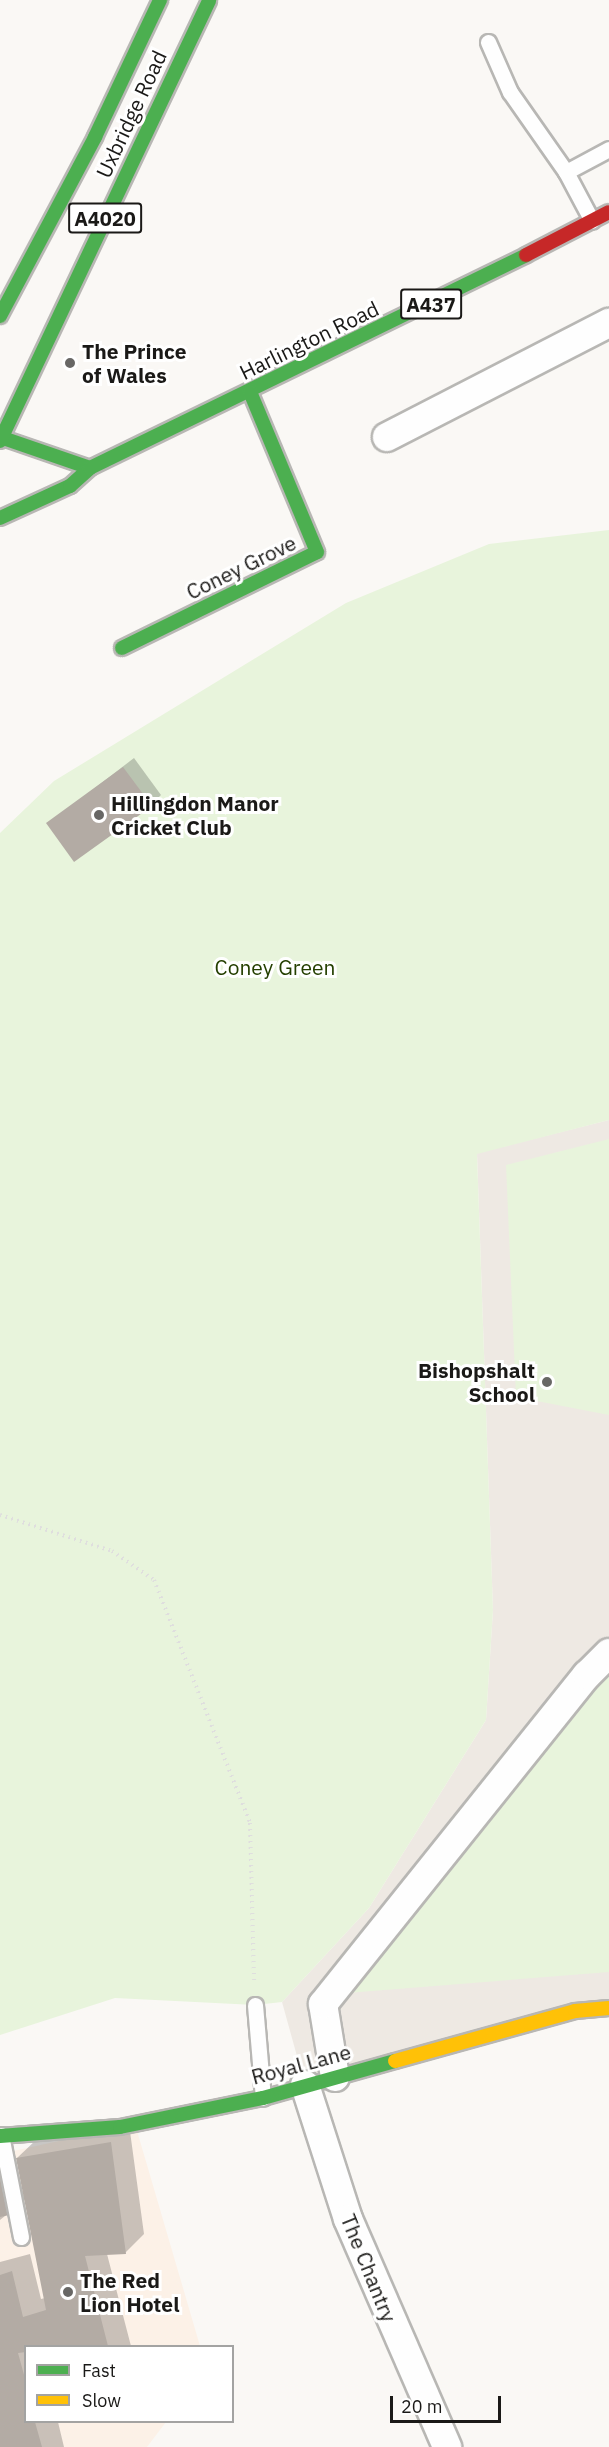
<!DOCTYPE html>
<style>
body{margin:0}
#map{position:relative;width:609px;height:2447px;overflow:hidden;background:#faf8f5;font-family:"IBM Plex Sans",sans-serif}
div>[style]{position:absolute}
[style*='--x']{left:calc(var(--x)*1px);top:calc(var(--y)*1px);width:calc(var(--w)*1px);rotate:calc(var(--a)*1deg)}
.commercial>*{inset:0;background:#fcf1e7}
.built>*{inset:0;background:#eee9e3}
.green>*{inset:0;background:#e8f4dc}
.shadow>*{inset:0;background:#0003}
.building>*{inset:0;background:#b3aba4}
.path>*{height:4px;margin-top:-2px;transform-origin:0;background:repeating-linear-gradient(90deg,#dfdede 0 1.5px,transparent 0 6px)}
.roads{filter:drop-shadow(2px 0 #b8b7b4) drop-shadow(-2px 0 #b8b7b4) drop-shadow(0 2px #b8b7b4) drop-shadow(0 -2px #b8b7b4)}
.lane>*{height:15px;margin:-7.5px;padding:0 7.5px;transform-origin:7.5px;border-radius:7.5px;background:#fefefe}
.street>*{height:28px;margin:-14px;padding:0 14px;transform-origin:14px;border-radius:14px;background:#fefefe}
.fast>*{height:14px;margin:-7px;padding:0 7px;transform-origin:7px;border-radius:7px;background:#4caf50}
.slow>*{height:14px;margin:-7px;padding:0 7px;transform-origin:7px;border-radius:7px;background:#ffc107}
.jam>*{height:14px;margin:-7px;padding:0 7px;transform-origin:7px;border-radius:7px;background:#c62828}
.dots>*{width:16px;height:16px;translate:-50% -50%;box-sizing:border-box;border:3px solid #fff;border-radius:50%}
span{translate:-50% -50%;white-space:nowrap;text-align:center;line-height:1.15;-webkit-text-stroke:6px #fff;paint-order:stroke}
.shield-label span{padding:2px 4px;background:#fff;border:2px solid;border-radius:4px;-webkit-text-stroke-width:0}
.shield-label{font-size:20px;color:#1a1917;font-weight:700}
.street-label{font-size:21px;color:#1a1917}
.poi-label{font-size:21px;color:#1a1917;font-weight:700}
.left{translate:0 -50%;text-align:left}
.right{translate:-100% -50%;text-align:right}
.park-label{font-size:21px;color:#243f00}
.legend{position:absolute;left:24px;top:2345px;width:210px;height:78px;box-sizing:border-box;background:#fff;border:2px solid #a3a3a2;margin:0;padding:8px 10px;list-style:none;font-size:18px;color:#1a1917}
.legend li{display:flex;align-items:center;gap:12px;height:30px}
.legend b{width:30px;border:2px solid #a3a3a2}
.scale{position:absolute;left:390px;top:2396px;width:111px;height:27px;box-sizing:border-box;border:3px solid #1a1917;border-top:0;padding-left:8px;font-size:18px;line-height:21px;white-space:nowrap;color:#1a1917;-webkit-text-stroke:4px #fff;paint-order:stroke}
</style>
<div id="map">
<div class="commercial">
<i style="clip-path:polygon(135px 2124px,200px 2346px,26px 2346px,26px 2422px,166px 2422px,147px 2447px,0 2447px,0 2154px)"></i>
</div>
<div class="built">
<i style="clip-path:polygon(609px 1120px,609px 2008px,305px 2085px,282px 2002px,369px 1908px,486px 1720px,493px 1610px,477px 1153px)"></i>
</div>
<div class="green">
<i style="clip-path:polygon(609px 530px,609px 1120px,477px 1154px,493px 1610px,486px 1720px,369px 1908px,282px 2002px,255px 2005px,115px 1998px,0 2035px,0 833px,54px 781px,346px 603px,489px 544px)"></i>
<i style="clip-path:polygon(609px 1139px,609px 1415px,516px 1397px,506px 1165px)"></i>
<i style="clip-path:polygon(609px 1670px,609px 1972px,347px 1993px)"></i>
</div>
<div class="shadow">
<i style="clip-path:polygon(134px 758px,161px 795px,151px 805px,48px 824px)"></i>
<i style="clip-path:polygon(129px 2124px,144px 2234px,125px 2253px,107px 2254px,131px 2346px,26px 2346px,26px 2422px,58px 2422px,64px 2447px,0 2447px,0 2262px,30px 2254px,41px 2299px,45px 2298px,25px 2200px,0 2220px,0 2154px,12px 2152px,25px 2199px,17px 2158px,36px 2140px)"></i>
</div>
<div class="building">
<i style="clip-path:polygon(123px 767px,152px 806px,74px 862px,46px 823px)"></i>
<i style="clip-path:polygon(111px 2142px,126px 2254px,85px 2256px,108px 2346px,26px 2346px,26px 2352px,18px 2353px,26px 2382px,26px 2422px,35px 2422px,42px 2447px,0 2447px,0 2275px,12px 2271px,23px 2317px,46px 2310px,16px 2158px)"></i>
<i style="clip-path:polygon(0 2161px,14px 2214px,0 2217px)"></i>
</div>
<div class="path">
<i style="--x:0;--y:1515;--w:118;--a:17.8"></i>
<i style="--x:112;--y:1551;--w:51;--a:34.6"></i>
<i style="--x:154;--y:1580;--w:261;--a:68.4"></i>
<i style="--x:250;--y:1823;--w:157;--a:88.5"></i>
</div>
<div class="roads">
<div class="lane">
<i style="--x:488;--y:42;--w:55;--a:66.3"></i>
<i style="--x:510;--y:92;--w:98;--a:55"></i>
<i style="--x:566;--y:172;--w:55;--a:62"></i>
<i style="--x:566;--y:172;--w:49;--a:-28.1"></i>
<i style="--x:255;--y:2005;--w:93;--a:85.1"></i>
<i style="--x:1;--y:2135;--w:104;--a:78.9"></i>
</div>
<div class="street">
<i style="--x:387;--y:437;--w:250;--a:-27.2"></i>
<i style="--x:335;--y:2077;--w:74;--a:-99.3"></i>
<i style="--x:323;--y:2004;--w:422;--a:-51.3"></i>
<i style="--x:587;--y:1675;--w:31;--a:-45"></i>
<i style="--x:305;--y:2085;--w:141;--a:72.2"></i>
<i style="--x:348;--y:2219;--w:249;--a:66.5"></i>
</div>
<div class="fast">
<i style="--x:0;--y:316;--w:203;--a:-62"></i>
<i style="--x:95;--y:137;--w:152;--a:-64.6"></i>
<i style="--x:0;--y:437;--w:95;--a:19"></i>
<i style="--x:0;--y:441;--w:488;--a:-64.6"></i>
<i style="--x:0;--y:518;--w:77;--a:-24.6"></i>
<i style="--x:70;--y:486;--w:27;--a:-42"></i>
<i style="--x:90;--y:468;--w:485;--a:-26"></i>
<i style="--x:122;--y:648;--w:217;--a:-26.2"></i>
<i style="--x:317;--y:552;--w:173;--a:-112.7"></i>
<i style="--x:0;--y:2136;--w:120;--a:-4.3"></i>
<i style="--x:120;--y:2127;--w:146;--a:-11.5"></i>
<i style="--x:263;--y:2098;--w:137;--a:-15.7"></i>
</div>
<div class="slow">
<i style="--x:395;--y:2061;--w:187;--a:-15.5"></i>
<i style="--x:575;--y:2011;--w:34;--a:-5"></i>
</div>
<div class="jam">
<i style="--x:526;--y:255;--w:93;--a:-27.4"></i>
</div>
</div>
<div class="dots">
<i style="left:70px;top:363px;background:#686765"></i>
<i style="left:99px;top:815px;background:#686765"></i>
<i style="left:547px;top:1382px;background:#686765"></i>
<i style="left:68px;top:2292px;background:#686765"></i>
</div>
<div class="shield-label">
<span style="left:105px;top:218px">A4020</span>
<span style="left:431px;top:304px">A437</span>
</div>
<div class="street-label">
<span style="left:131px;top:114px;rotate:-65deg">Uxbridge Road</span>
<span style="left:309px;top:340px;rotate:-26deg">Harlington Road</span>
<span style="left:241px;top:567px;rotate:-26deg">Coney Grove</span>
<span style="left:301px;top:2064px;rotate:-15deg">Royal Lane</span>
<span style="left:369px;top:2268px;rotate:68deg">The Chantry</span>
</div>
<div class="poi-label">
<span class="left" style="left:82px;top:363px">The Prince<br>of Wales</span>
<span class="left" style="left:111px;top:815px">Hillingdon Manor<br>Cricket Club</span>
<span class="right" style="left:535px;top:1382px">Bishopshalt<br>School</span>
<span class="left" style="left:80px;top:2292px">The Red<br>Lion Hotel</span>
</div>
<div class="park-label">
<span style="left:275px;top:967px">Coney Green</span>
</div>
<ul class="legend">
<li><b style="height:8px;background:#4caf50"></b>Fast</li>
<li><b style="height:8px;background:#ffc107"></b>Slow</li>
</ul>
<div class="scale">20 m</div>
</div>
